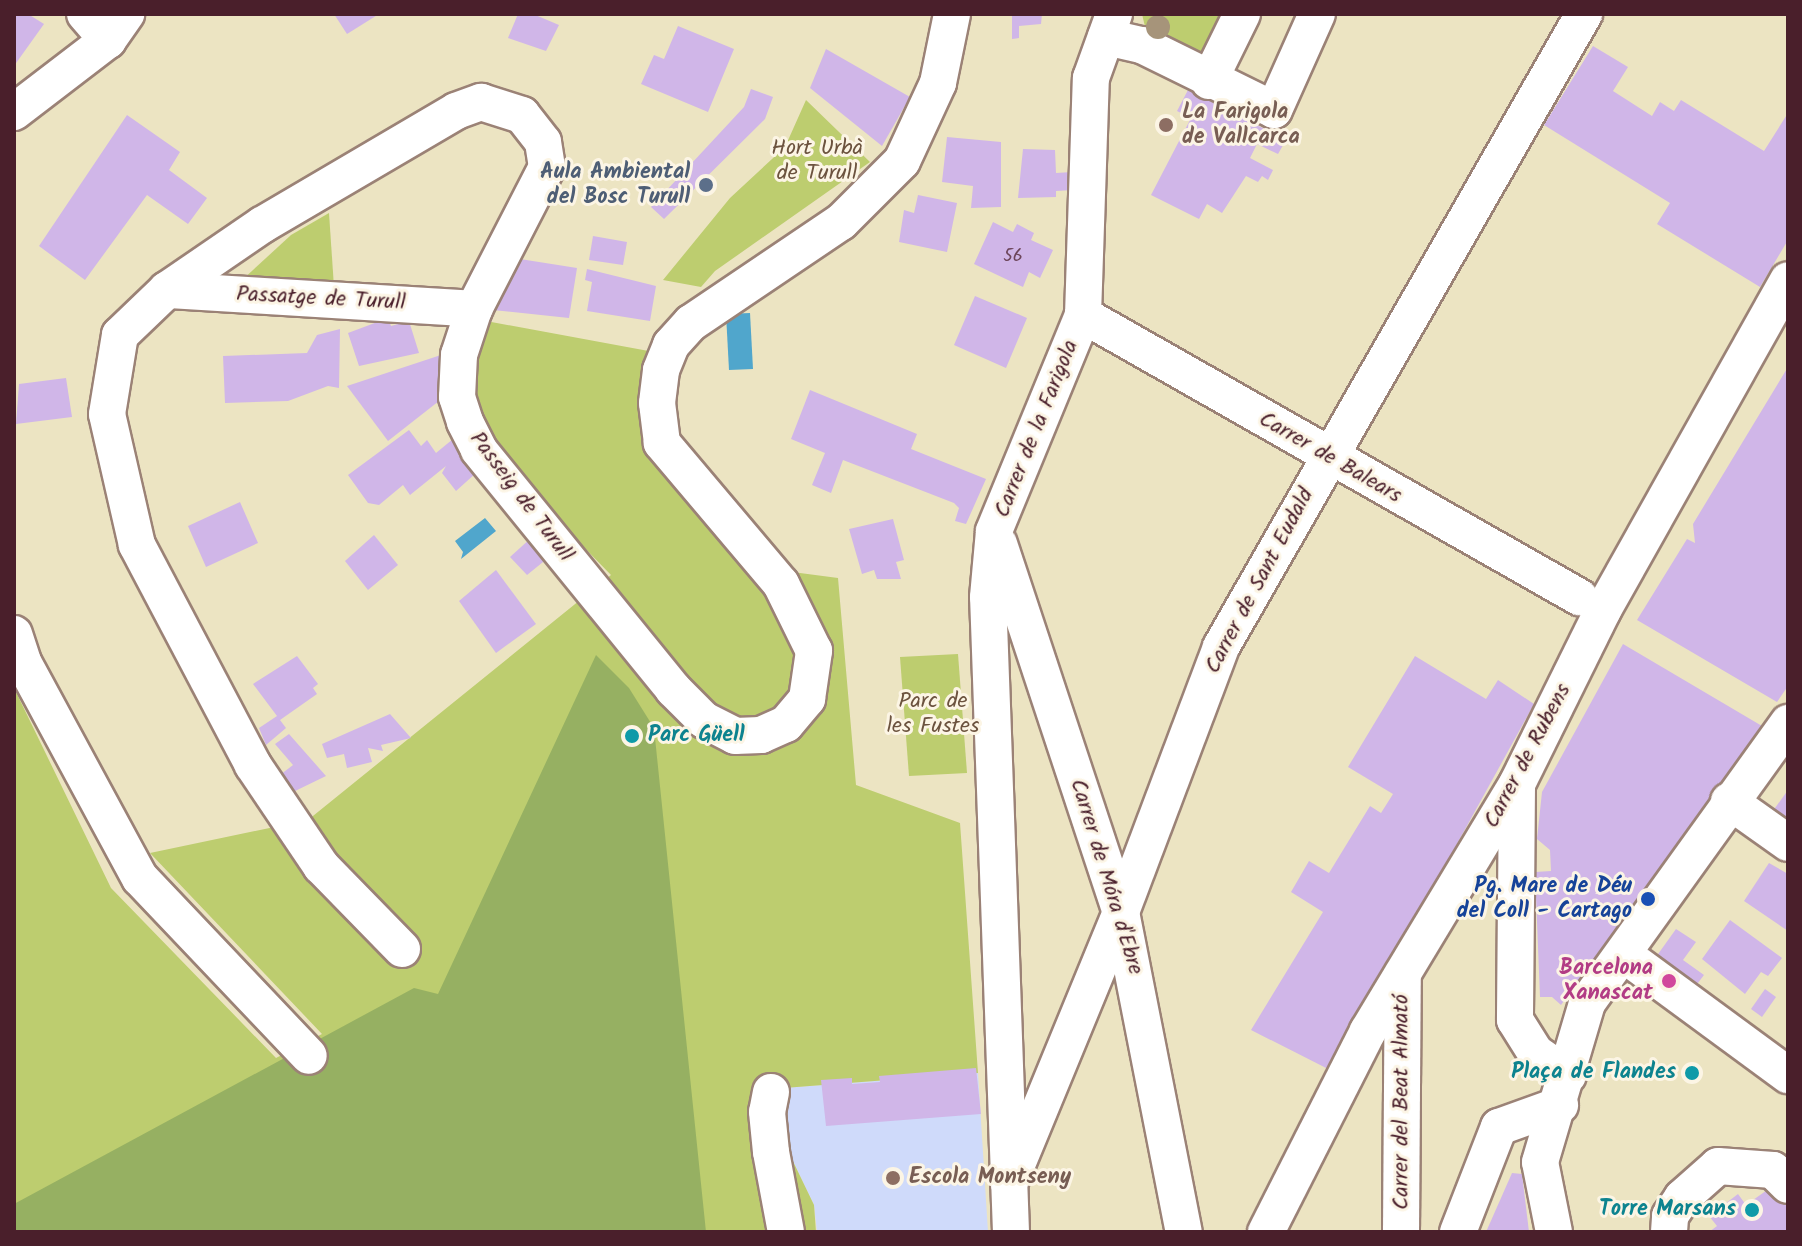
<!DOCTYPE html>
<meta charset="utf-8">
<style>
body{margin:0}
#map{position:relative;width:1802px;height:1246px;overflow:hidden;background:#ece4c2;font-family:Kalam,sans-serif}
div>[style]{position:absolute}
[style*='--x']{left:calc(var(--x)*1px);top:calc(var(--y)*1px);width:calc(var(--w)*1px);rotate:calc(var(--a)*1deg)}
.built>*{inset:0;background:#cfdafa}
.green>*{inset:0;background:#bdcd6f}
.forest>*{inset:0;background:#96b062}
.water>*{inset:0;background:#50a6cc}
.building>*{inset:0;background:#d0b6e8}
.roads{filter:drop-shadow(2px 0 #9b8276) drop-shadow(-2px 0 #9b8276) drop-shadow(0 2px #9b8276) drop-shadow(0 -2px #9b8276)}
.minor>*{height:36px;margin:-18px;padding:0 18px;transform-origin:18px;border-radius:18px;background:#fff}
.trees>*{width:24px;height:24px;margin:-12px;border-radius:50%;background:#a6947a}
.dots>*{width:22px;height:22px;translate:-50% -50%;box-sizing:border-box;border:4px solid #fcf5e5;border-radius:50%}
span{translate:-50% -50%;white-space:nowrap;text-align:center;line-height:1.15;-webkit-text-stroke:6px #fcf5e5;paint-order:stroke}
.number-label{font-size:18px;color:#6c455a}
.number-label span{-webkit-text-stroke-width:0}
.education-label{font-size:22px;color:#785e54;font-weight:700}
.left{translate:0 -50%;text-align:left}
.park-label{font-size:22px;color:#6c533f}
.service-label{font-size:22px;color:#4e5e75;font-weight:700}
.right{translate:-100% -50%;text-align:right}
.street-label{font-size:22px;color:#4a1f2b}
.culture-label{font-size:22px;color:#0d838f;font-weight:700}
.transit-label{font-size:22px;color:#164399;font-weight:700}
.hotel-label{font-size:22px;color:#b23c85;font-weight:700}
.frame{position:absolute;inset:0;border:16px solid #4a1f2b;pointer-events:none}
</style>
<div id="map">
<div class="built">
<i style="clip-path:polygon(978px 1073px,988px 1232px,817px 1232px,814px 1205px,788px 1151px,783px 1088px)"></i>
</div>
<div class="green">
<i style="clip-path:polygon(1142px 14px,1234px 14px,1209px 65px,1147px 35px)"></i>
<i style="clip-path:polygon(806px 100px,870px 162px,715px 271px,701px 287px,663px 280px,730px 198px,785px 147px)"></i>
<i style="clip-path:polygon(329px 213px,334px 287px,241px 281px,291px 235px)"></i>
<i style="clip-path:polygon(486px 321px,654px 352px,643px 396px,755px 567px,838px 578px,856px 785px,960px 823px,978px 1073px,784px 1088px,788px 1151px,814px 1205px,816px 1232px,14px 1232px,14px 688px,111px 888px,276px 1058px,322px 1034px,150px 853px,308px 820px,611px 575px,536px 498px,500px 451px,471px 388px)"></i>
<i style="clip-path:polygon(958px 654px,967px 773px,909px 776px,900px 657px)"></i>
</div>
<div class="forest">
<i style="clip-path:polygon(596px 655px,629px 688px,654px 728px,706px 1232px,14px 1232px,14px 1204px,414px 988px,438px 994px)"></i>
</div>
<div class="water">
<i style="clip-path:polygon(750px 313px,753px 369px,729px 370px,726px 314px)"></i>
<i style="clip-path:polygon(485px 518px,496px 531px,461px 559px,463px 552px,455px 541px)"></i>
</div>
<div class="building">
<i style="clip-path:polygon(14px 14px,28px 14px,44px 24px,14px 66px)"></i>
<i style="clip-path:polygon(334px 14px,379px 14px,347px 34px)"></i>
<i style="clip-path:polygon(518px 14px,533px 14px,559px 25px,546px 51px,508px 38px)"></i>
<i style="clip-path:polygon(1012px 14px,1042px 14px,1041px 24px,1019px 26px,1019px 38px,1012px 39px)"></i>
<i style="clip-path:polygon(678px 26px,734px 49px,708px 112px,641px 84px,654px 55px,664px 59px)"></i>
<i style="clip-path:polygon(1593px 46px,1628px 67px,1613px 91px,1652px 116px,1660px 102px,1674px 111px,1681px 100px,1764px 151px,1788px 113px,1788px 240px,1760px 287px,1657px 224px,1670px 203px,1544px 125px)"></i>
<i style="clip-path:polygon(826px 49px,910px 97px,882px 146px,810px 88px)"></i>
<i style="clip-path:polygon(751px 89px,773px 97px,765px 119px,664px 219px,651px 207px,744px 107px)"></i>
<i style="clip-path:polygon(1188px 90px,1286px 140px,1278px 154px,1257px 144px,1250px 158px,1273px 170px,1268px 180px,1262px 176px,1258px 182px,1246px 176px,1222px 213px,1207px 204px,1199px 219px,1151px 195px,1191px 118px,1177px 111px)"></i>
<i style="clip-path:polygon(127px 115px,180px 152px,169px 170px,207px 198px,188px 224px,147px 195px,85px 280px,39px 246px)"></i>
<i style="clip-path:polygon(947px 137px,1001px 142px,1001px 207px,971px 208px,973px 186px,942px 182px)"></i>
<i style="clip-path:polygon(1023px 149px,1055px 150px,1056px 173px,1072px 172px,1073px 190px,1056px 191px,1056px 197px,1018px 198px)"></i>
<i style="clip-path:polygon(918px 195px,957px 203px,947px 252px,899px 242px,904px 210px,914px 213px)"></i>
<i style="clip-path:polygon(993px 222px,1013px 232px,1017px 224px,1034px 233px,1031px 240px,1053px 250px,1040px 278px,1029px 272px,1023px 287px,974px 264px)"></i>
<i style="clip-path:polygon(593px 236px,627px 242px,623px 265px,589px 260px)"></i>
<i style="clip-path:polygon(520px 259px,577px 268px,569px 318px,493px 310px)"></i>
<i style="clip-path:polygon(587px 269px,656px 286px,650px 321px,587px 311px,592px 282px,585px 280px)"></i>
<i style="clip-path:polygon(975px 296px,1027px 318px,1006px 368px,954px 345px)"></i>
<i style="clip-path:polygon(388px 318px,391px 326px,409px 321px,419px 353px,359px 366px,348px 333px)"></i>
<i style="clip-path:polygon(340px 329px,339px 388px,328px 386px,288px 401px,225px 403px,223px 356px,307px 353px,317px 335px)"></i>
<i style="clip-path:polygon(444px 354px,439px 401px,388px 441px,347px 386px)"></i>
<i style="clip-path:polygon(1788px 367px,1788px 686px,1777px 702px,1637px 620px,1687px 539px,1695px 543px,1693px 524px)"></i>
<i style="clip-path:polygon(66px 378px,72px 417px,16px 424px,19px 384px)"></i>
<i style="clip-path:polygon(810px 390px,917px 434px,911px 449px,986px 479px,966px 524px,955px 521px,959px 508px,954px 503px,843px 460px,831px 493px,812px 485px,825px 453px,791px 439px)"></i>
<i style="clip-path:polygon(409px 430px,421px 446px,427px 440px,436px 453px,453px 439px,476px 473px,456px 491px,442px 473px,446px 466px,410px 495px,403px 485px,379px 505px,368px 503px,348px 475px)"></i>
<i style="clip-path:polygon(240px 502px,258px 543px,206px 567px,188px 526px)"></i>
<i style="clip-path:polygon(893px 519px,904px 560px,896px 562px,901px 579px,877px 579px,874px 570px,862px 574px,849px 529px)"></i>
<i style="clip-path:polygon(374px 535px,398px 565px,368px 590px,345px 561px)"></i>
<i style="clip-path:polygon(531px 538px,548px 558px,527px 575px,510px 557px)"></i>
<i style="clip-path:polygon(496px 570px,536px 624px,496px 653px,459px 601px)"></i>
<i style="clip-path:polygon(1623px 644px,1762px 726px,1561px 1005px,1552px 997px,1540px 997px,1535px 872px,1551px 871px,1550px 850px,1537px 839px,1542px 792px)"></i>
<i style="clip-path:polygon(297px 656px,318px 684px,313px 688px,317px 694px,280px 720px,286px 728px,266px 745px,259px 728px,277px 716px,253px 684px)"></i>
<i style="clip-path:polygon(1415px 656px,1486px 699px,1498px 680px,1534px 704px,1332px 1071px,1251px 1030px,1323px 912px,1291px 892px,1309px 861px,1329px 873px,1370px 806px,1381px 813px,1393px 794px,1348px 767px)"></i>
<i style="clip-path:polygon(390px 714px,411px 738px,381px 745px,383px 751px,368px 748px,372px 762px,347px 768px,344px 754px,327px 758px,322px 744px)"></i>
<i style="clip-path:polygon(289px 734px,326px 776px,291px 793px,280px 775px,293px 765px,275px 744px)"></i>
<i style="clip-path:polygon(1788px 790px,1788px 829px,1770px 815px)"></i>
<i style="clip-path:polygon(1769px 863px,1788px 874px,1788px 931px,1744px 901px)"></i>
<i style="clip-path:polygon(1730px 920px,1782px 958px,1768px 976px,1761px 972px,1745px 994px,1702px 959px)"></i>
<i style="clip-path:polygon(1676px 929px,1696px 942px,1683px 960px,1704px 975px,1678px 1009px,1651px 989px,1641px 995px,1633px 989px)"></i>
<i style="clip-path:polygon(1765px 989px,1776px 997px,1762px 1017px,1751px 1009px)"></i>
<i style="clip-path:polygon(976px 1068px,981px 1114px,826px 1126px,821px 1080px,852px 1078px,852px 1084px,880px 1082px,879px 1076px)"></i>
<i style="clip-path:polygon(1512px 1173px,1522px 1174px,1529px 1232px,1486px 1232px)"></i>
<i style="clip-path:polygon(1777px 1183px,1788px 1198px,1788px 1232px,1709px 1232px,1717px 1226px,1709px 1216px,1738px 1194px,1746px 1205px)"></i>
</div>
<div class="roads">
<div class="minor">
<i style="--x:85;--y:14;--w:35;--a:49"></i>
<i style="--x:1106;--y:37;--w:37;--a:13"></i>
<i style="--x:1142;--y:45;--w:147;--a:26.2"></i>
<i style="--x:1274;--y:110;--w:105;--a:-65.9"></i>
<i style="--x:1209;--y:81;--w:75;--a:-63.8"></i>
<i style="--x:14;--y:112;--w:118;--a:-37.5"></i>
<i style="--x:108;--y:40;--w:32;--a:-55"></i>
<i style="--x:167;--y:290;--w:308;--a:3.5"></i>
<i style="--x:1083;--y:315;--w:571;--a:29.62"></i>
<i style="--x:999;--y:544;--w:388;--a:71.7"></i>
<i style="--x:1121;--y:912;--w:326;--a:78.9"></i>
<i style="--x:14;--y:634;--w:29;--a:72"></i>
<i style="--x:23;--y:662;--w:246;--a:61.6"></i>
<i style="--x:140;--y:878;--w:245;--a:46.5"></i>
<i style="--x:1517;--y:786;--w:234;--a:90.5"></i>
<i style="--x:1515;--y:1020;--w:39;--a:58"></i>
<i style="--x:1536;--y:1053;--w:39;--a:35"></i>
<i style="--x:1729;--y:801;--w:72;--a:35.4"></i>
<i style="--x:402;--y:949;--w:116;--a:-134.3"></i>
<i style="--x:321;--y:866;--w:122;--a:-124"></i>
<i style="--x:253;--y:765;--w:249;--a:-117.8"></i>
<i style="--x:137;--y:545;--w:134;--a:-102.9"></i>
<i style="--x:107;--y:414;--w:80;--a:-80.7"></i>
<i style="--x:120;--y:335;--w:65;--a:-43.8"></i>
<i style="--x:167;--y:290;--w:115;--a:-34.4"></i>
<i style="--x:262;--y:225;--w:225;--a:-30.4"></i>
<i style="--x:456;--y:111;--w:27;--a:-20"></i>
<i style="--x:481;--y:102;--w:43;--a:17.6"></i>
<i style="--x:522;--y:115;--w:34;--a:52"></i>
<i style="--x:543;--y:142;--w:25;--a:81"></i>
<i style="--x:547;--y:167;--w:160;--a:117.2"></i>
<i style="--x:474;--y:309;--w:48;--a:108.1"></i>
<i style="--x:459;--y:355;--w:42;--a:92.7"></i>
<i style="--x:457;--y:397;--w:26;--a:72"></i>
<i style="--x:465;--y:422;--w:31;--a:63"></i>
<i style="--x:479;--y:450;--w:308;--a:50.9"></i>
<i style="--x:673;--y:689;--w:44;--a:45"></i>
<i style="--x:704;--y:720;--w:35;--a:27"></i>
<i style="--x:735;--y:736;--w:26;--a:-2"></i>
<i style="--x:761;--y:735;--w:27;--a:-24"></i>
<i style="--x:786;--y:724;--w:33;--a:-50"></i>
<i style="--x:807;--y:699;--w:49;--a:-81.7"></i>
<i style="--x:814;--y:651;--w:75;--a:-116.2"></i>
<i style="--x:781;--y:584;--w:185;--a:-130.2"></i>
<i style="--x:662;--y:443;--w:40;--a:-97.1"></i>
<i style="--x:657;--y:403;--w:33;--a:-83"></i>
<i style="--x:661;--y:370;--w:27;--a:-68"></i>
<i style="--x:671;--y:345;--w:30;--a:-48"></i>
<i style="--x:691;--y:323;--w:181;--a:-34"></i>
<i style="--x:841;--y:222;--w:86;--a:-45"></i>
<i style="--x:902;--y:161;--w:86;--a:-65.2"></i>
<i style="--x:938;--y:83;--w:70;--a:-78.5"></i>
<i style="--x:1638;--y:965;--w:186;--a:36.3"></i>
<i style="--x:771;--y:1092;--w:20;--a:101"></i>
<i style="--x:767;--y:1112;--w:40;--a:84.3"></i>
<i style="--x:771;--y:1152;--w:81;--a:79.4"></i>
<i style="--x:1009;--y:1184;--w:294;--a:-67.6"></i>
<i style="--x:1121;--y:912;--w:283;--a:-69.3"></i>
<i style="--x:1221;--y:647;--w:730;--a:-60.17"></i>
<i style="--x:1011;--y:1232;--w:635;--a:-92.07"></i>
<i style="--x:988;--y:597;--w:66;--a:-84.8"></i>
<i style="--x:994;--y:531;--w:234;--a:-67.6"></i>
<i style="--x:1083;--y:315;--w:237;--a:-88.1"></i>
<i style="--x:1091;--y:78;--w:68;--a:-70.2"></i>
<i style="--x:1266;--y:1232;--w:225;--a:-63.1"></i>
<i style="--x:1368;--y:1031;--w:288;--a:-58.9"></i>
<i style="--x:1517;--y:784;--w:194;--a:-63.7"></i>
<i style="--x:1603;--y:610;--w:378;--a:-60.7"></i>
<i style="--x:1401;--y:1232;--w:258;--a:-89.6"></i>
<i style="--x:1458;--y:1232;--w:113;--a:-68.7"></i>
<i style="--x:1499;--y:1127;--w:65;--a:-19.8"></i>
<i style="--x:1554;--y:1232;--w:71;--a:-101.3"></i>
<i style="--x:1540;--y:1162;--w:166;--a:-73.5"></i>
<i style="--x:1587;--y:1003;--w:345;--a:-54.3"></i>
<i style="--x:1669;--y:1232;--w:16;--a:-86"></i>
<i style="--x:1670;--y:1216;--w:22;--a:-56"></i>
<i style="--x:1682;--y:1198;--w:48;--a:-41.6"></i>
<i style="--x:1718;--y:1166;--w:55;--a:4.2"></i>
<i style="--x:1773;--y:1170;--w:21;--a:45"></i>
</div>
</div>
<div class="trees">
<i style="left:1158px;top:27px"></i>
</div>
<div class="dots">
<i style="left:1166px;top:125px;background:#8d6e63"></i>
<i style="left:706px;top:185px;background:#5c6f8a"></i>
<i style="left:632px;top:736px;background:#0f9aa8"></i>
<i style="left:1648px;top:899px;background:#1a4fb4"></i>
<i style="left:1669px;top:981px;background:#d1479c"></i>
<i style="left:1692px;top:1073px;background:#0f9aa8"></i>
<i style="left:893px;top:1178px;background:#8d6e63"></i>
<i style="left:1752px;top:1210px;background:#0f9aa8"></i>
</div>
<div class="number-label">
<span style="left:1013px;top:257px">56</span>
</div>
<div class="education-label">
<span class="left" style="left:1182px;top:125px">La Farigola<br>de Vallcarca</span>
<span class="left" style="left:909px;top:1178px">Escola Montseny</span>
</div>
<div class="park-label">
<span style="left:817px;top:161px">Hort Urbà<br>de Turull</span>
<span style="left:933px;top:714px">Parc de<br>les Fustes</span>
</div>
<div class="service-label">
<span class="right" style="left:690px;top:185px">Aula Ambiental<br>del Bosc Turull</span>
</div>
<div class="street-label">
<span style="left:321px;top:299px;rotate:3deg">Passatge de Turull</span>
<span style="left:1037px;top:429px;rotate:-68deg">Carrer de la Farigola</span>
<span style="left:1330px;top:458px;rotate:30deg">Carrer de Balears</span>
<span style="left:521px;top:497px;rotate:53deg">Passeig de Turull</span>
<span style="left:1260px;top:581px;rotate:-62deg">Carrer de Sant Eudald</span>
<span style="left:1528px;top:756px;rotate:-62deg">Carrer de Rubens</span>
<span style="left:1106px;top:877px;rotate:73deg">Carrer de Móra d'Ebre</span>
<span style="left:1402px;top:1102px;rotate:-90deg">Carrer del Beat Almató</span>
</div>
<div class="culture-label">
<span class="left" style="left:648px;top:736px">Parc Güell</span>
<span class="right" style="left:1676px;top:1073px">Plaça de Flandes</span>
<span class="right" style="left:1736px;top:1210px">Torre Marsans</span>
</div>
<div class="transit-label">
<span class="right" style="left:1632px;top:899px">Pg. Mare de Déu<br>del Coll - Cartago</span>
</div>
<div class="hotel-label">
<span class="right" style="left:1653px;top:981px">Barcelona<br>Xanascat</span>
</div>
<div class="frame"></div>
</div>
